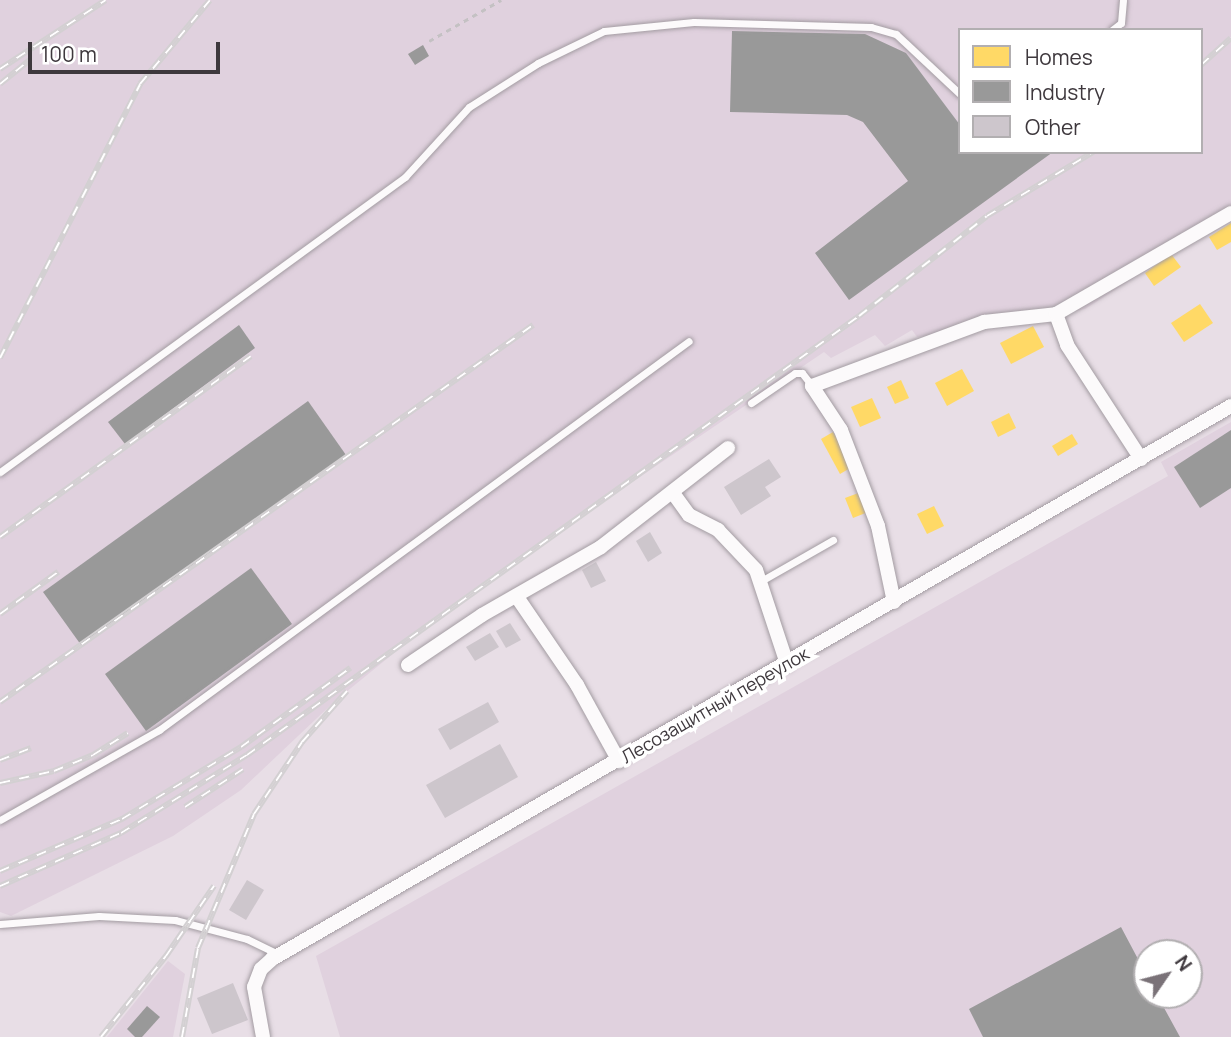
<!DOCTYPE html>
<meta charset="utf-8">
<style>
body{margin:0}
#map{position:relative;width:1231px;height:1037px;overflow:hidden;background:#e8dee6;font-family:Manrope,sans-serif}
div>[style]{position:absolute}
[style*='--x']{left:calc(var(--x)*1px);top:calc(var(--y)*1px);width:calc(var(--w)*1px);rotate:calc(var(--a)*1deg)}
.built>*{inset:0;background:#e0d1de}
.homes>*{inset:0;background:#ffd966}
.industry>*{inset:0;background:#999}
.building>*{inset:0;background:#cdc6cc}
.path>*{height:2.5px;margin-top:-1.25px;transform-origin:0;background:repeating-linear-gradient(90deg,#c4c1c3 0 5px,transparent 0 10px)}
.roads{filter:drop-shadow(0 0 2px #a39ca2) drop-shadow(0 0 2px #a39ca2)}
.service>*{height:7px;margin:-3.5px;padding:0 3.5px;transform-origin:3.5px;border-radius:3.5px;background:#fcfafb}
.minor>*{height:14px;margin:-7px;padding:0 7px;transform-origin:7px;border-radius:7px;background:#fcfafb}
.rail>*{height:6px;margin-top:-3px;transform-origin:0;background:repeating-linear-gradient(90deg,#fff 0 10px,#d3d0d2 0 20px);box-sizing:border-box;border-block:2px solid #d3d0d2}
span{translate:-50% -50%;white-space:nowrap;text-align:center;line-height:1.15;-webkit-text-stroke:7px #fff;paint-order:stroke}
.street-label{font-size:18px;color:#3e383d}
.legend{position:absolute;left:958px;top:28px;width:245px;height:126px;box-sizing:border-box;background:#fff;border:2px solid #b2afb1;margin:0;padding:9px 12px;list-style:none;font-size:21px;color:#3e383d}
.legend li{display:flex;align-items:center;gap:14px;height:35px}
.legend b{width:35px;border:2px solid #b2afb1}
.north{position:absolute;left:1133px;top:939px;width:70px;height:70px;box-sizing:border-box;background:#fff;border:2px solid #b2afb1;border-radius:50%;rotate:55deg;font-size:19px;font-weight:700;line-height:28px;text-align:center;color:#3e383d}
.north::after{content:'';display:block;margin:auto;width:24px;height:32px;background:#7a7278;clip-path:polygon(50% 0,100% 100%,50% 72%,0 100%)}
.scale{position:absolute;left:28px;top:42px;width:192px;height:32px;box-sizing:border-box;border:4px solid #3e383d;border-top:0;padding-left:9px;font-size:21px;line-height:24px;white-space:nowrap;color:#3e383d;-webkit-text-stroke:5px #fff;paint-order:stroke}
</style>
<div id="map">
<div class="built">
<i style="clip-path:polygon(evenodd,0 0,1231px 0,1231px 216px,1085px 309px,1014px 325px,917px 337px,912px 330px,885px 346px,875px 335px,831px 358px,824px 352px,463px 597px,335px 701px,241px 790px,173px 836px,11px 916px,0 912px,0 0,960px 30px,1201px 30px,1201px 152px,960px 152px,960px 30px)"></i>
<i style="clip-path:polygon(evenodd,1231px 422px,1231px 1037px,340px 1037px,316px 956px,1168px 476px,1161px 462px,1231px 422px,1147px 953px,1189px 953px,1189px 995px,1147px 995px,1147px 953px)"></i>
<i style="clip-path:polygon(168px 961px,185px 974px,173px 1037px,107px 1037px)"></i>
</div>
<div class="homes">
<i style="clip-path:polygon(1231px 223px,1231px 242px,1217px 250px,1209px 237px)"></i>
<i style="clip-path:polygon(1171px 254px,1181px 267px,1154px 286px,1145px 273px)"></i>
<i style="clip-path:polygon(1200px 304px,1213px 323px,1184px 342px,1171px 323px)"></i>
<i style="clip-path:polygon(1033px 326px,1044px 347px,1011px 364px,1000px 343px)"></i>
<i style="clip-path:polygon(962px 369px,974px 391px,947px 406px,935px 383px)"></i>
<i style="clip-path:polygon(901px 380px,909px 398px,895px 404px,887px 387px)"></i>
<i style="clip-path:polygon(872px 398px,881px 418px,860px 427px,851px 407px)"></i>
<i style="clip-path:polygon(1009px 413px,1016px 428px,998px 437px,991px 422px)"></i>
<i style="clip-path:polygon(833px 432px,852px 467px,840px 474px,821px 439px)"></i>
<i style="clip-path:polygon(1072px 434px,1078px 444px,1058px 456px,1052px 446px)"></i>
<i style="clip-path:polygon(861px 492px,868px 512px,853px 518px,845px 498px)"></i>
<i style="clip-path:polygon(934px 506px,944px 526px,927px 534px,917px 514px)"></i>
</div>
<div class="industry">
<i style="clip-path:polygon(732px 31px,865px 34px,906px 53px,960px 125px,960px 152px,1053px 152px,849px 300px,815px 253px,908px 181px,863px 122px,847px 115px,730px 112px)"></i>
<i style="clip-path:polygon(423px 45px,429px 56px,415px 65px,408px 54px)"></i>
<i style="clip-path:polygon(239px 325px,255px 348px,125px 444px,108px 422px)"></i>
<i style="clip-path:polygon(308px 401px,346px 455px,81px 645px,43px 592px)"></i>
<i style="clip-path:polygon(1231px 430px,1231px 488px,1200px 508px,1174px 467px)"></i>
<i style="clip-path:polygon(251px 568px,292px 624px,146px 731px,105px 674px)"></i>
<i style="clip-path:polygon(1121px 927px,1147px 976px,1147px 995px,1157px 995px,1180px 1037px,983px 1037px,969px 1009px)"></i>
<i style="clip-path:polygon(147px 1006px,160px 1017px,142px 1037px,135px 1037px,127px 1029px)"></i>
</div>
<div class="building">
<i style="clip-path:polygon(769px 459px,781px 477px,765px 487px,771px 496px,741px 515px,724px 487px)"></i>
<i style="clip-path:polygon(650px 532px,662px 553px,648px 562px,636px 541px)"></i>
<i style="clip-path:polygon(596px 562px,606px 581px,591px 588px,582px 570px)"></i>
<i style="clip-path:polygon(510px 623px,521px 640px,506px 648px,496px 631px)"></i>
<i style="clip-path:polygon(490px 633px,499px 647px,475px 661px,466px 647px)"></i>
<i style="clip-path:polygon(488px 702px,499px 722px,450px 750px,438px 729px)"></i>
<i style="clip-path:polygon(500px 744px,518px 777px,445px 818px,426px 785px)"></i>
<i style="clip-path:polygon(247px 880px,264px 890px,246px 920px,229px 910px)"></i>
<i style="clip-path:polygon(233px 983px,248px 1020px,212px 1034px,197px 998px)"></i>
</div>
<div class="path">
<i style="--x:429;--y:41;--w:83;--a:-29.7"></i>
</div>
<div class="roads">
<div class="service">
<i style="--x:1112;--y:30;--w:11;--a:-38"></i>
<i style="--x:1121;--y:23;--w:23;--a:-85"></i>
<i style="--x:751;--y:403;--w:53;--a:-34.3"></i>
<i style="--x:795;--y:373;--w:7;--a:0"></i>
<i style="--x:802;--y:373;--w:16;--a:52"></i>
<i style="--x:0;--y:472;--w:501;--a:-36.07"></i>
<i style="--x:405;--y:177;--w:95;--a:-47.6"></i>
<i style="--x:469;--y:107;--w:82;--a:-32.5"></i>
<i style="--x:538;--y:63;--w:73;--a:-25.9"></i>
<i style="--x:604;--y:31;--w:90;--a:-5.7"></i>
<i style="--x:694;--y:22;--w:177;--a:1.6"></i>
<i style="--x:871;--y:27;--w:26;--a:16"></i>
<i style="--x:896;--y:34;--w:88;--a:43.2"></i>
<i style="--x:761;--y:581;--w:83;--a:-29.7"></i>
<i style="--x:0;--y:820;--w:183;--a:-29.5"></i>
<i style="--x:159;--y:730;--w:657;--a:-36.28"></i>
<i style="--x:0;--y:924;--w:99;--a:-4.6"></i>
<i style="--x:99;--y:916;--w:76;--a:3"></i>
<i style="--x:175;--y:920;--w:74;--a:14.8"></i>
<i style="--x:247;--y:939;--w:37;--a:26"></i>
</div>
<div class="minor">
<i style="--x:1056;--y:314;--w:33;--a:70"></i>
<i style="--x:1067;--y:345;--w:136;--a:57"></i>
<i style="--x:673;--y:493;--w:27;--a:54"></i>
<i style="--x:689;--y:515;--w:33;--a:27"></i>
<i style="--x:718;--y:530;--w:55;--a:46.5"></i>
<i style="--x:756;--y:570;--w:99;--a:71.7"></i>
<i style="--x:517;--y:597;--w:107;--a:55.7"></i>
<i style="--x:577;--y:685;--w:87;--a:61.1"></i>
<i style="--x:894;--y:602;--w:78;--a:-101.9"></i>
<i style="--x:878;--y:526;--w:103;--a:-111.1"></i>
<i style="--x:841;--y:430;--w:53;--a:-123.4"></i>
<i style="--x:812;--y:386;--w:184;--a:-20.4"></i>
<i style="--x:984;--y:322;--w:72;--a:-6.3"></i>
<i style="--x:1056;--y:314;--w:202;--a:-30"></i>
<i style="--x:408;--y:665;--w:89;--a:-34"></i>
<i style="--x:482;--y:615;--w:137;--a:-29.7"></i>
<i style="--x:601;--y:547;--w:161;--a:-37.9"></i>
<i style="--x:263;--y:1037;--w:51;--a:-100.2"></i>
<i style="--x:254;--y:987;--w:19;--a:-69"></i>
<i style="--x:261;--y:969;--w:15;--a:-42"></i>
<i style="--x:272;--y:959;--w:1107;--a:-29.97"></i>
</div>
</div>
<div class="rail">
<i style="--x:1201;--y:65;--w:40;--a:-42"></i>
<i style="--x:0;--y:69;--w:126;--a:-33.1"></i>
<i style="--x:0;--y:84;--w:38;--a:-39"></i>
<i style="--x:0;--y:358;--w:308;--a:-62.9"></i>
<i style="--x:140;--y:84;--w:109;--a:-50.2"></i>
<i style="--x:0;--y:537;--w:309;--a:-35.8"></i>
<i style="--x:0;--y:614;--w:72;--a:-35.9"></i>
<i style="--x:0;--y:702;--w:653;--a:-35.27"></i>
<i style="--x:0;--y:760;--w:33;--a:-21"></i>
<i style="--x:0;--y:783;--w:55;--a:-12.5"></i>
<i style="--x:54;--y:771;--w:42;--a:-22.3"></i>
<i style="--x:93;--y:755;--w:41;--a:-32.2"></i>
<i style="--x:185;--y:807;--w:69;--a:-33.2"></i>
<i style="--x:0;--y:871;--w:133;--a:-23.1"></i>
<i style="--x:122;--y:819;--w:139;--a:-31.2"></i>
<i style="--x:241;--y:747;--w:135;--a:-35.9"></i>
<i style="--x:0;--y:886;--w:132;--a:-23.7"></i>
<i style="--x:121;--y:833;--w:148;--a:-31.8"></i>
<i style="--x:247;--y:755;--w:753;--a:-35.65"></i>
<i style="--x:859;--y:316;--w:162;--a:-38"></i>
<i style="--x:987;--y:216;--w:124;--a:-31.1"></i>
<i style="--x:101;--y:1037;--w:104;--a:-51.3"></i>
<i style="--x:166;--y:956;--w:85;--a:-55.6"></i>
<i style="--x:182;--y:1037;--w:90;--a:-79.8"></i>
<i style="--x:198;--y:948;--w:145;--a:-67.3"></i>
<i style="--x:254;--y:814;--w:87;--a:-56.3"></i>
<i style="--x:302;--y:742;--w:68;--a:-48.6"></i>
</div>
<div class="street-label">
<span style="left:715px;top:705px;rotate:-30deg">Лесозащитный переулок</span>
</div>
<ul class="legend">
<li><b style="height:19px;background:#ffd966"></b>Homes</li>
<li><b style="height:19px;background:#999"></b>Industry</li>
<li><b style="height:19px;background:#cdc6cc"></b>Other</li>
</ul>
<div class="north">N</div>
<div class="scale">100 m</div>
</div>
